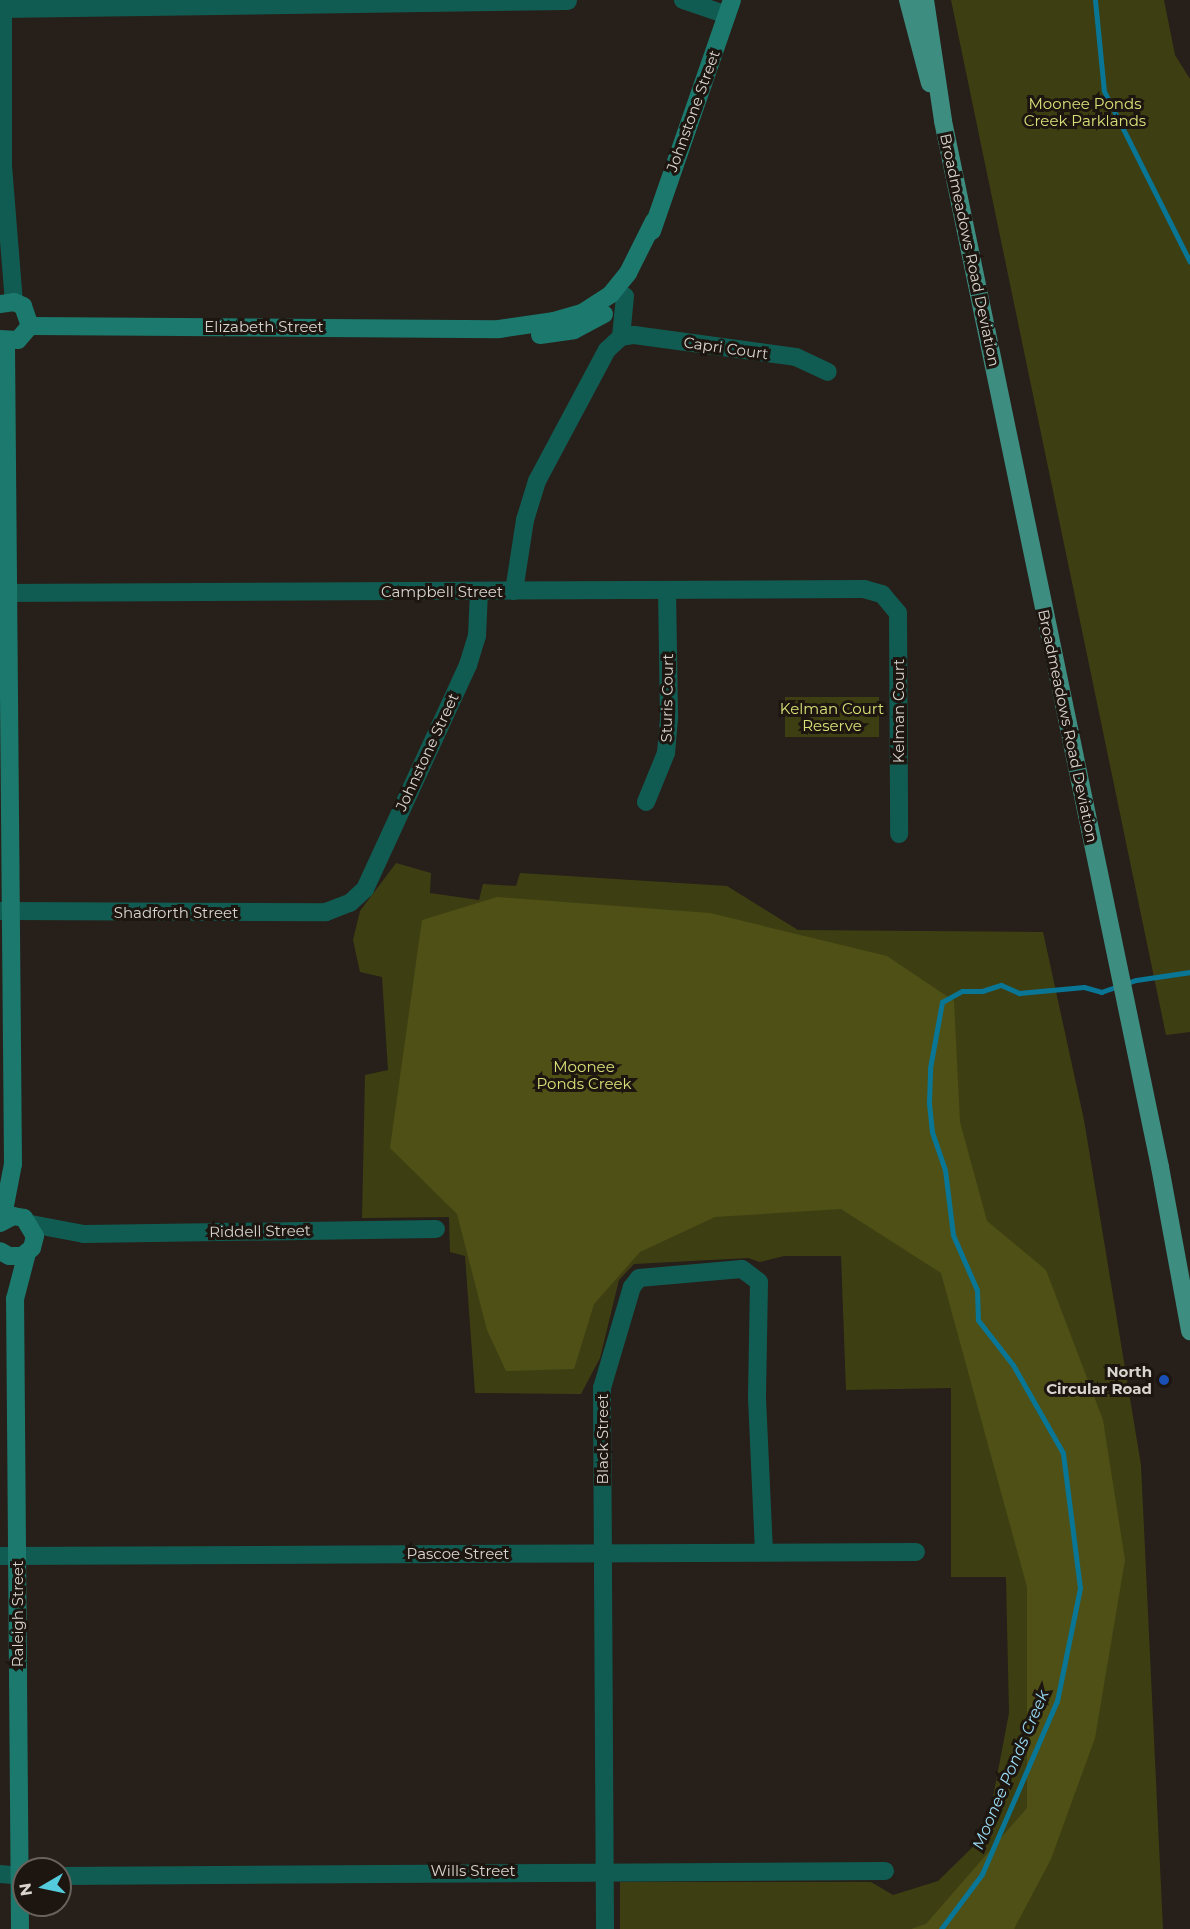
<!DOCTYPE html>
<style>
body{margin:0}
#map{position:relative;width:1190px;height:1929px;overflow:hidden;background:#271f19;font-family:Montserrat,sans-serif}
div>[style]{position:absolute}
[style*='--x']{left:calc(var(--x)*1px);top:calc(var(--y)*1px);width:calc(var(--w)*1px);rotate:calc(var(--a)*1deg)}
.green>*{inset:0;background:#3d3f12}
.forest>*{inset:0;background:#4e5016}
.stream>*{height:5px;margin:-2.5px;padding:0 2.5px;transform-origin:2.5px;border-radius:2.5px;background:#0a7696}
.street>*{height:18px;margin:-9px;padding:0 9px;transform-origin:9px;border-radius:9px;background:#115c52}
.secondary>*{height:18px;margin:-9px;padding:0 9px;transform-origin:9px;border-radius:9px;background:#1b796d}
.primary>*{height:18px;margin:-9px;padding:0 9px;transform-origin:9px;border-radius:9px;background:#3d8d81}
.dots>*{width:16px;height:16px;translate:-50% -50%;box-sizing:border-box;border:3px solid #1d1610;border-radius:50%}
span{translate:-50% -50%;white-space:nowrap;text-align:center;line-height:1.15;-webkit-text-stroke:6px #1d1610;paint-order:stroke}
.park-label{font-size:15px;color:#dae078}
.street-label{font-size:15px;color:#d9d4d0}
.poi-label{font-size:15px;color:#d9d4d0;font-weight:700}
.right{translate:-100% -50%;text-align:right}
.water-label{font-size:16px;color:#9addf8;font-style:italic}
.north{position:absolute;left:12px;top:1857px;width:60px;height:60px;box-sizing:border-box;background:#1d1610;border:2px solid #68625d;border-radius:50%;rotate:261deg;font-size:16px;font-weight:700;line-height:24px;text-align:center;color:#d9d4d0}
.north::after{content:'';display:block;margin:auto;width:21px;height:27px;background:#54cadd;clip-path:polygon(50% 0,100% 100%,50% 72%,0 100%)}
</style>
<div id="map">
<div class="green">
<i style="clip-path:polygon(951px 0,1164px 0,1175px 55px,1190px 79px,1190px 1032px,1166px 1035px)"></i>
<i style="clip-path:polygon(785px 697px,879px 697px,879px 737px,785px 737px)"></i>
<i style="clip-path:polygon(396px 863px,431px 873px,430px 893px,479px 900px,483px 884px,516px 886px,520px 873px,727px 886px,798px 930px,1043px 932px,1084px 1120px,1141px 1465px,1163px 1929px,620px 1929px,620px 1882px,871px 1882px,893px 1895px,938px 1881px,986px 1834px,1009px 1713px,1006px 1577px,951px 1577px,951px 1388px,846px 1390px,841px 1256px,784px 1256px,760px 1262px,748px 1258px,634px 1264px,619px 1280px,600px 1358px,581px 1394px,475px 1393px,465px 1256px,450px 1252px,449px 1217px,362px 1218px,365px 1075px,388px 1070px,382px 977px,360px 972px,353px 940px,360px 911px)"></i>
</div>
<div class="forest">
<i style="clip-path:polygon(497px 897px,710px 913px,887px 956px,954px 1001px,960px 1122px,987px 1221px,1046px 1270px,1103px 1420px,1125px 1560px,1095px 1738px,1051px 1859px,1014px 1929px,911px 1929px,926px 1924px,1027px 1808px,1027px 1587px,941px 1273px,841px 1209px,715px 1217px,640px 1252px,594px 1304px,574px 1369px,506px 1371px,487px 1330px,457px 1214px,390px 1148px,422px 920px)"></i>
</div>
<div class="stream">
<i style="--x:1095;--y:0;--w:91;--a:84.4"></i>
<i style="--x:1104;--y:91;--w:191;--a:63.3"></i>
<i style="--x:941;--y:1929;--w:69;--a:-53.3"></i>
<i style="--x:982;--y:1874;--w:189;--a:-66.6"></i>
<i style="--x:1057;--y:1701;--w:115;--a:-78.5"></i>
<i style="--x:1080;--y:1588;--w:136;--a:-97.2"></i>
<i style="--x:1063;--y:1453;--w:101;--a:-119.6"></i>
<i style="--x:1013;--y:1365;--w:57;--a:-127.9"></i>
<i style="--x:978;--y:1320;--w:30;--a:-92"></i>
<i style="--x:977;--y:1290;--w:60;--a:-113.6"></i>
<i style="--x:953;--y:1235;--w:65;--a:-97"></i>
<i style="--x:945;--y:1170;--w:40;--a:-108.9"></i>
<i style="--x:932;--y:1132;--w:30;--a:-96"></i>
<i style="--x:929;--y:1102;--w:34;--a:-88"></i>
<i style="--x:930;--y:1068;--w:67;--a:-79.7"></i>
<i style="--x:942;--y:1002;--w:23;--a:-29"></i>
<i style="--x:962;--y:991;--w:20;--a:0"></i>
<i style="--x:982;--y:991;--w:20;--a:-18"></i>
<i style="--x:1001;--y:985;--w:20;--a:24"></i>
<i style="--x:1019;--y:993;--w:65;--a:-5.3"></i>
<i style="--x:1084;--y:987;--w:18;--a:16"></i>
<i style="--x:1101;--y:992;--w:37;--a:-19"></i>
<i style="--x:1136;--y:980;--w:55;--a:-8.4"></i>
</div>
<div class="street">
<i style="--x:3;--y:0;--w:166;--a:90"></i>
<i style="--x:3;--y:166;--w:136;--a:85.4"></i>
<i style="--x:683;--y:0;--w:46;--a:18.8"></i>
<i style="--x:0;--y:9;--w:568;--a:-0.81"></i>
<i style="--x:621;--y:337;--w:13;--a:-9"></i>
<i style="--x:634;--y:335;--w:163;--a:7.7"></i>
<i style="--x:796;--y:357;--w:35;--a:25"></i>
<i style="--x:514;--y:591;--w:72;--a:-81.2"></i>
<i style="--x:525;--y:520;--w:41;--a:-72.9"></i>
<i style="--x:537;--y:481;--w:149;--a:-61.9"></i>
<i style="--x:607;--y:350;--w:19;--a:-43"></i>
<i style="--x:621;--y:337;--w:41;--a:-84.4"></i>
<i style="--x:0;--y:593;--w:864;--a:-0.27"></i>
<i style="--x:864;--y:589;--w:19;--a:16"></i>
<i style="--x:882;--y:594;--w:25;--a:50"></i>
<i style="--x:898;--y:613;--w:221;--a:89.7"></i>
<i style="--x:646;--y:802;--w:53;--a:-67.8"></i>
<i style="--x:666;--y:753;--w:37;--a:-85"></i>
<i style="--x:669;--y:716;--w:125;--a:-90.9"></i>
<i style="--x:0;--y:911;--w:326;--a:0.2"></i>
<i style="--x:326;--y:912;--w:26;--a:-21"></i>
<i style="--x:350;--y:903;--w:21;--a:-43"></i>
<i style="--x:365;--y:889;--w:247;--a:-65.3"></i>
<i style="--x:468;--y:665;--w:30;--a:-73"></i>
<i style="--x:477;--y:636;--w:44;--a:-87.4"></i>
<i style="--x:31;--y:1224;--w:54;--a:10.7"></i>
<i style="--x:84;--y:1234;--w:352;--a:-0.8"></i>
<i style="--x:0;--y:1556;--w:916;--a:-0.25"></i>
<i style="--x:0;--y:1874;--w:24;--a:5"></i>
<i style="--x:60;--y:1876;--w:825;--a:-0.35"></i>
<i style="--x:605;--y:1929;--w:541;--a:-90.32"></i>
<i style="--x:602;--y:1388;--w:105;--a:-73.5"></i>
<i style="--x:632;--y:1287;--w:11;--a:-52"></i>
<i style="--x:639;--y:1278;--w:103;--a:-5"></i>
<i style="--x:742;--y:1269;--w:21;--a:37"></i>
<i style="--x:759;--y:1282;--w:116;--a:91"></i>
<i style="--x:757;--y:1398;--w:152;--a:87.4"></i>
</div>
<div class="secondary">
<i style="--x:652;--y:231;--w:244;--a:-70.9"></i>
<i style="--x:0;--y:304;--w:14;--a:-8"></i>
<i style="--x:14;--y:302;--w:10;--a:24"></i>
<i style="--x:23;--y:306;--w:21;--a:71"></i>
<i style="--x:30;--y:326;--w:18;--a:131"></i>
<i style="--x:18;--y:340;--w:18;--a:-177"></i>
<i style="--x:30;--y:326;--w:469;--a:0.4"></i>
<i style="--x:499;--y:329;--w:56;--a:-8.3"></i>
<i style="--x:554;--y:321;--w:29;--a:-16"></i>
<i style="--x:582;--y:313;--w:35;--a:-33"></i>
<i style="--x:611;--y:294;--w:27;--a:-51"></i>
<i style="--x:628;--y:273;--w:58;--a:-63.4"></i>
<i style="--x:540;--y:335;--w:34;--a:-8"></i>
<i style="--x:574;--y:330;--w:34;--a:-28"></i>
<i style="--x:2;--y:1221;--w:58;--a:-79.1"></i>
<i style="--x:13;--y:1164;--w:823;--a:-90.49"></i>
<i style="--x:0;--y:1223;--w:15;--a:-28"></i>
<i style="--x:13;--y:1216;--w:11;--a:10"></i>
<i style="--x:24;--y:1218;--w:21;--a:59"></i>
<i style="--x:35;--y:1236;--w:12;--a:104"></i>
<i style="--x:32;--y:1248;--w:13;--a:141"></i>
<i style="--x:22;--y:1256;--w:13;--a:180"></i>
<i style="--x:9;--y:1256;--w:10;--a:-151"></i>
<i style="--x:20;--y:1929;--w:630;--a:-90.45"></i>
<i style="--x:15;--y:1299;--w:48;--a:-75.4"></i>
</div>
<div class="primary">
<i style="--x:908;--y:0;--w:86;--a:75.2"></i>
<i style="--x:925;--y:0;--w:122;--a:81.5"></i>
<i style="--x:943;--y:121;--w:1068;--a:78.28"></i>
<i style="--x:1160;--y:1167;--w:167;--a:79.6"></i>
</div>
<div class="dots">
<i style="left:1164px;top:1380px;background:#1a4fb4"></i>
</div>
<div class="park-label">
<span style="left:1085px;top:112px">Moonee Ponds<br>Creek Parklands</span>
<span style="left:832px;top:717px">Kelman Court<br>Reserve</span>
<span style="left:584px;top:1075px">Moonee<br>Ponds Creek</span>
</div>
<div class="street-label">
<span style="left:693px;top:111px;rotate:-70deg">Johnstone Street</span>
<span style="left:970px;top:250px;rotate:78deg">Broadmeadows Road Deviation</span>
<span style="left:264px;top:327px">Elizabeth Street</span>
<span style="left:726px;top:348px;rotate:8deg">Capri Court</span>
<span style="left:442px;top:592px">Campbell Street</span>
<span style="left:667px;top:698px;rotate:-89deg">Sturis Court</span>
<span style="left:899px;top:711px;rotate:-90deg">Kelman Court</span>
<span style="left:1068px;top:726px;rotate:78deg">Broadmeadows Road Deviation</span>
<span style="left:427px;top:752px;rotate:-65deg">Johnstone Street</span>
<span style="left:176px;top:913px">Shadforth Street</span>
<span style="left:260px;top:1231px;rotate:-1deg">Riddell Street</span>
<span style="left:603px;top:1439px;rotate:-90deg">Black Street</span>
<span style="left:458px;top:1554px">Pascoe Street</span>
<span style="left:18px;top:1614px;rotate:-90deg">Raleigh Street</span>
<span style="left:473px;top:1871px">Wills Street</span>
</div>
<div class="poi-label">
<span class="right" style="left:1152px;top:1380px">North<br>Circular Road</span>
</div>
<div class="water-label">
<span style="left:1011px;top:1770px;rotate:-67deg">Moonee Ponds Creek</span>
</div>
<div class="north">N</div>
</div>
